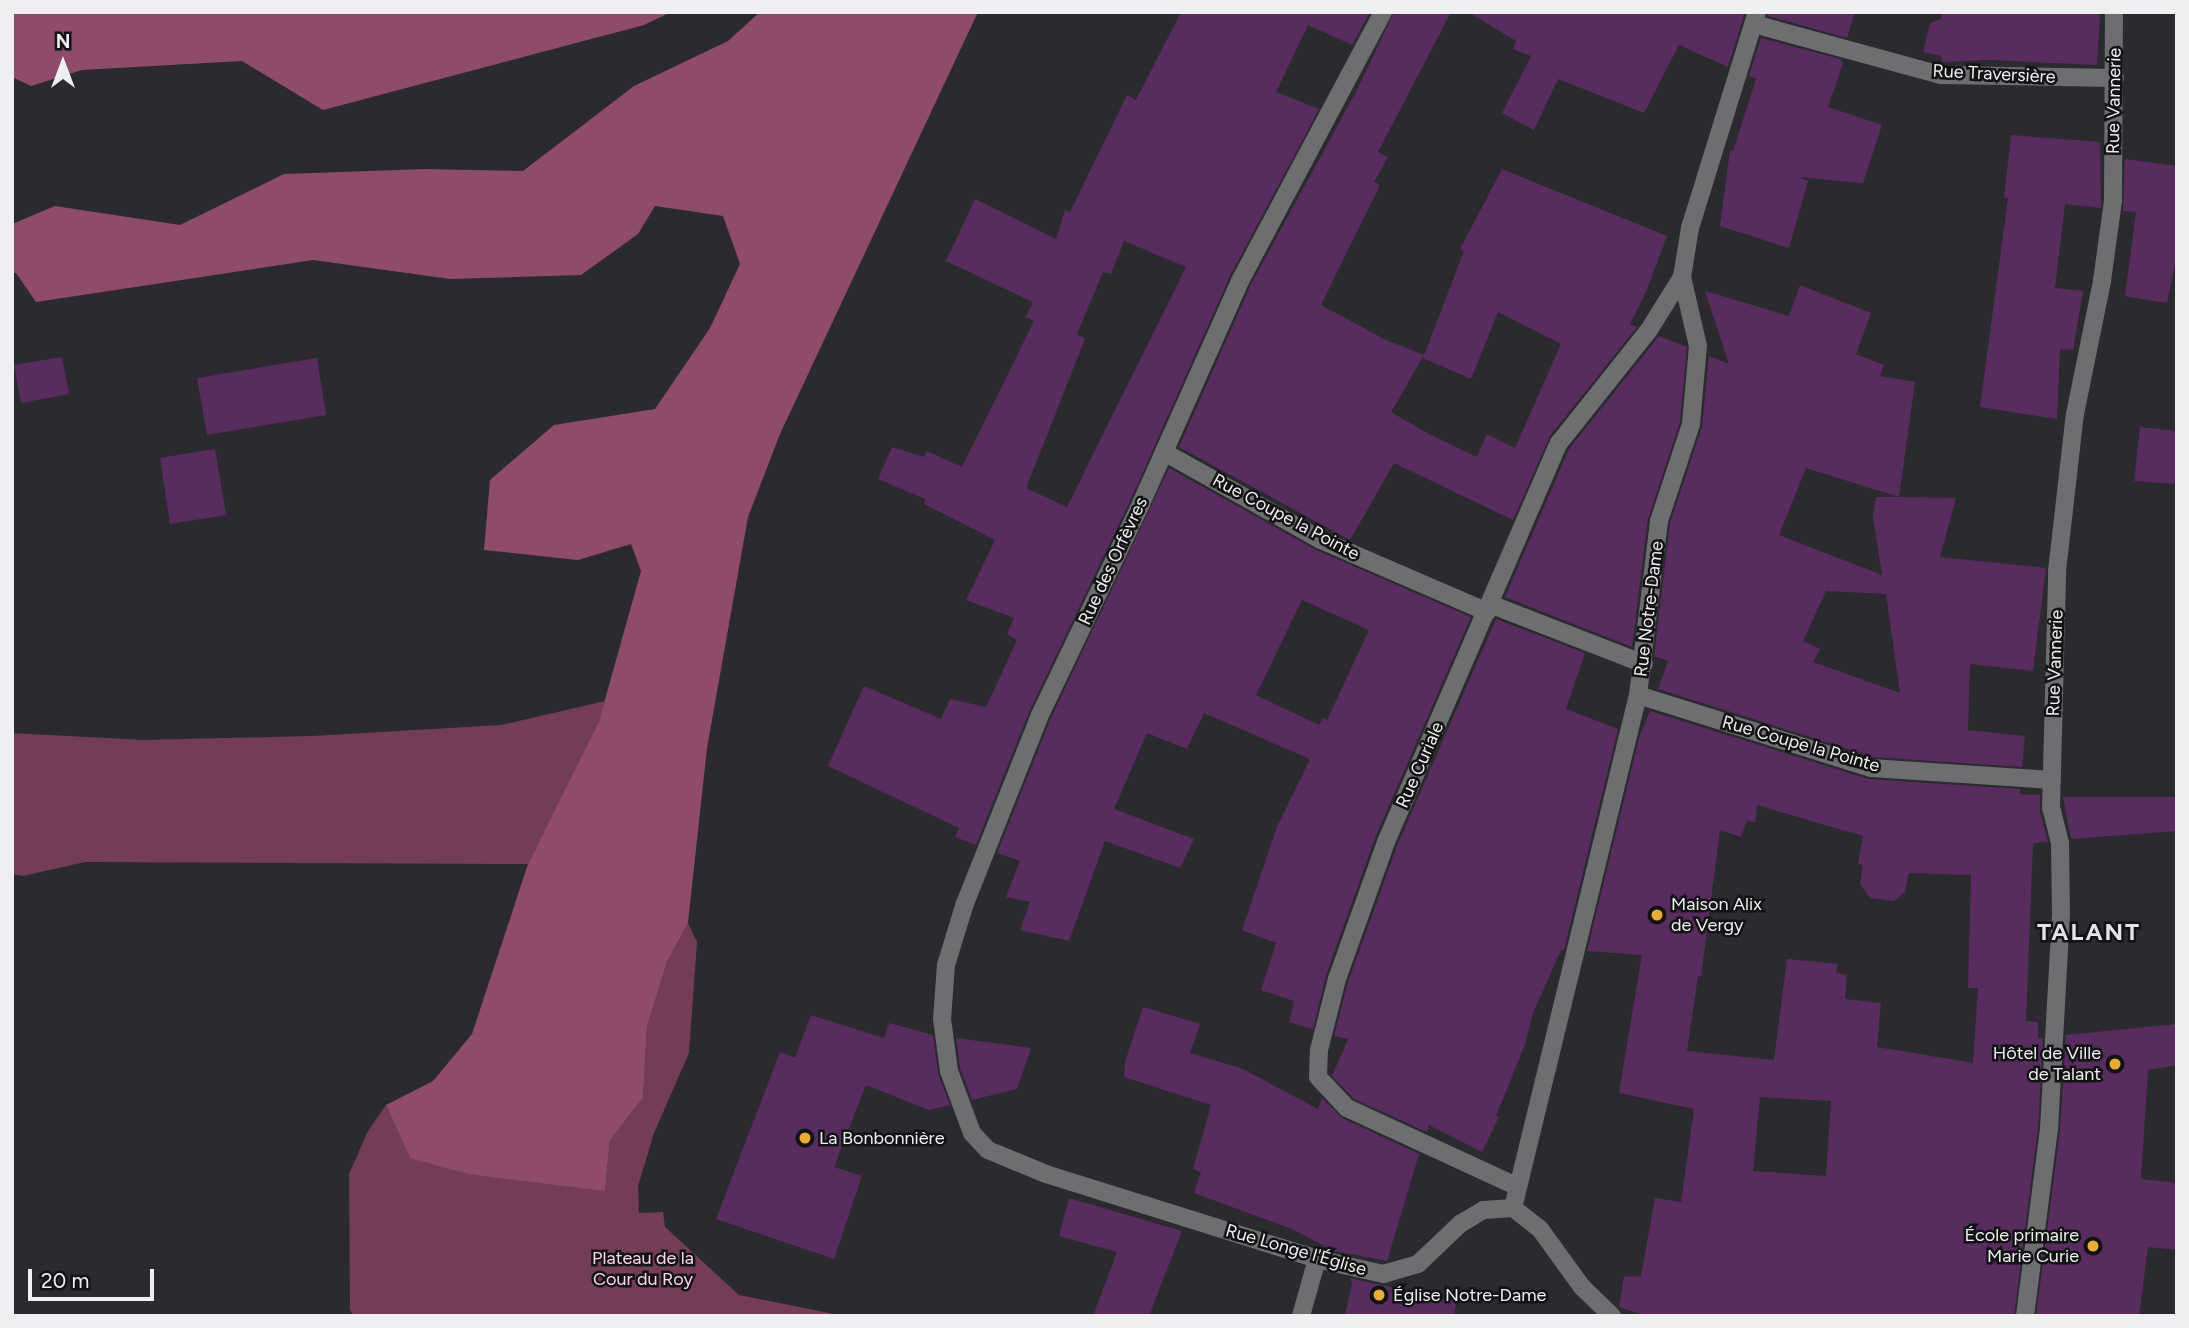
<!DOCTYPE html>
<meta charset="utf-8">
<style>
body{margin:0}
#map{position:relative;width:2189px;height:1328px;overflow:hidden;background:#2b2a2f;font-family:Figtree,sans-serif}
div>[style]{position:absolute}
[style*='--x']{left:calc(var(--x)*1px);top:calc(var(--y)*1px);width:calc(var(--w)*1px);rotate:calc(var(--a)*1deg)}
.green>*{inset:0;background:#743d57}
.forest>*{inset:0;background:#8e4b6a}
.building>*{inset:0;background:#592c5f}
.street>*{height:18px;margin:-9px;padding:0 9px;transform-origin:9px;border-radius:9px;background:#6c6e70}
.dots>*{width:19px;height:19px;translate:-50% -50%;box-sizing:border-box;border:4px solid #131315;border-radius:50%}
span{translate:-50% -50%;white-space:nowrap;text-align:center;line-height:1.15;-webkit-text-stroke:5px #131315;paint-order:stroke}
.street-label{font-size:18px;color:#efeef1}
.poi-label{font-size:18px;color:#efeef1}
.left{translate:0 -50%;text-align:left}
.right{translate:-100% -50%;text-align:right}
.park-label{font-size:18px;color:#ffd5e6}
.district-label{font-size:24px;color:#e4e3ea;font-weight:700;letter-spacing:2px}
.frame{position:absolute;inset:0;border:14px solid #efeef1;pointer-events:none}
.north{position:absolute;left:28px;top:28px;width:70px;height:70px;-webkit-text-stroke:5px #131315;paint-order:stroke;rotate:0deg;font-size:19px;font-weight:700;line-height:28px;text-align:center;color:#efeef1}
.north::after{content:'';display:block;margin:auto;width:24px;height:32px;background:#efeef1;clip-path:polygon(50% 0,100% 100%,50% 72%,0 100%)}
.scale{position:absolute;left:28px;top:1269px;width:126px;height:32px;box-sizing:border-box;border:4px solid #efeef1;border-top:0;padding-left:9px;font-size:21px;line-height:24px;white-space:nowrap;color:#efeef1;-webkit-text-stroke:5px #131315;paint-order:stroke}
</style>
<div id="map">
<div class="green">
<i style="clip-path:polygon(605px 701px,599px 721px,528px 864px,85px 862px,23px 876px,12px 874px,12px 733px,143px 740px,313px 736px,501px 725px)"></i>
<i style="clip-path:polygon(688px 923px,697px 942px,689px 1053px,654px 1133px,638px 1186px,639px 1213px,663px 1212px,665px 1227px,739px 1295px,844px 1316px,353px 1316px,350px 1309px,349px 1174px,368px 1131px,386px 1105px,410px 1158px,605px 1190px,610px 1140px,643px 1098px,647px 1027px,667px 962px)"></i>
</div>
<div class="forest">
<i style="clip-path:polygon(12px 12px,671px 12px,644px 25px,323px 110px,242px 61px,82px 70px,31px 86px,12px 77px)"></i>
<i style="clip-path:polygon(760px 12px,978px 12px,780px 434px,748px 517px,707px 748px,688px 923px,667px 962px,647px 1027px,643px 1098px,610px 1140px,605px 1191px,469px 1174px,410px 1158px,386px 1105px,433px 1081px,472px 1034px,528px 864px,599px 721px,641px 571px,631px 544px,578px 560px,484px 550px,490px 480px,554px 425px,655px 409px,710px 328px,740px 264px,723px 216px,655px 206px,638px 234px,581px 275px,450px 279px,313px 260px,36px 302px,16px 273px,12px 274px,12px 224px,55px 206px,180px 225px,284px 174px,424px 169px,523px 171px,634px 86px,728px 41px)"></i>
</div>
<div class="building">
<i style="clip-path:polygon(evenodd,1181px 12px,1370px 12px,1352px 45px,1308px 25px,1276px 92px,1319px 109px,1231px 274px,1131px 499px,1030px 710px,976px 845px,955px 837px,959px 828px,828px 766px,864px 686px,941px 719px,950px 699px,986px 707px,1017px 640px,1007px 634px,1014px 618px,966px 600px,995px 540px,924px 504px,925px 499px,878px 479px,892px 447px,924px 457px,927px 451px,962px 467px,1034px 321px,1026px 317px,1033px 302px,946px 261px,975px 199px,1056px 239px,1065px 210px,1070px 212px,1127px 95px,1136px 100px,1181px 12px,1124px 241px,1186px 267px,1067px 507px,1026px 488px,1085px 339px,1077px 334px,1103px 272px,1111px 274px,1124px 241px)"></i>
<i style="clip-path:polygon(1394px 12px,1451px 12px,1378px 152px,1388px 157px,1374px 182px,1380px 185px,1321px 305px,1386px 340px,1424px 355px,1391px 412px,1429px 434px,1477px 457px,1487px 434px,1515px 448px,1561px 344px,1498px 312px,1471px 379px,1423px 358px,1464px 251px,1460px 249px,1502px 169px,1667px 236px,1646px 292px,1630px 324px,1637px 327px,1550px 436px,1513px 520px,1394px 463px,1350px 540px,1179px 447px,1251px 284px,1357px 90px)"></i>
<i style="clip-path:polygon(1468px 12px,1745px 12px,1728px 67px,1679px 45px,1644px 113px,1558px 79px,1534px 130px,1502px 113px,1531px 56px,1513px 49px,1516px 41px)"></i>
<i style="clip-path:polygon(1768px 12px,1855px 12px,1847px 38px,1768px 16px)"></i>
<i style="clip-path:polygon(1942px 12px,2100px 12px,2097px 65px,1990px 60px,1942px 62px,1941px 56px,1923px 52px,1930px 23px,1941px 19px)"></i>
<i style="clip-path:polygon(1761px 38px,1840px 59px,1843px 63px,1828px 107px,1882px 125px,1863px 183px,1798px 177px,1808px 181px,1789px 248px,1720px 226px,1730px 150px,1733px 151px,1756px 79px,1749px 76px)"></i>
<i style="clip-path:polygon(2011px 135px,2100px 142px,2101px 208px,2065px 204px,2055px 288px,2083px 291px,2073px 350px,2060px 349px,2057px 419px,1980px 407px,2008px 198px,2004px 198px)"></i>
<i style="clip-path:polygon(2125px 159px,2177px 166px,2177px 254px,2167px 303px,2125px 296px,2136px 212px,2123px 211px)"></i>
<i style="clip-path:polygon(evenodd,1800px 285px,1871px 313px,1856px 354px,1884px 365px,1880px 376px,1915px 382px,1899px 497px,1956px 498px,1940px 557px,2046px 568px,2033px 671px,1970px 664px,1968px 730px,2025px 736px,2022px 767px,1873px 757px,1658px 689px,1668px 661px,1654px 656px,1670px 523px,1702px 427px,1709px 356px,1729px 364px,1705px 291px,1789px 316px,1800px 285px,1806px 468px,1899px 497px,1876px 497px,1873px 517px,1882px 575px,1779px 535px,1806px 468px,1800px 285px,1826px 591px,1886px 594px,1900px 693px,1813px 662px,1820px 649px,1803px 641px,1826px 591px)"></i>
<i style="clip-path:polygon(1659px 336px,1687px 347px,1680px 422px,1648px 519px,1632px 647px,1505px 597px,1569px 449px)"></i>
<i style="clip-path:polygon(62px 357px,69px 394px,21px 403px,14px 365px)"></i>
<i style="clip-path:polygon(317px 358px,326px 415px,207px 435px,197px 378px)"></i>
<i style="clip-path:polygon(2140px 427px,2177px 431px,2177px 484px,2134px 481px)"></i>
<i style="clip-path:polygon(215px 449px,226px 515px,170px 524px,160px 458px)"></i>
<i style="clip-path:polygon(evenodd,1169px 468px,1316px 550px,1471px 617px,1375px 838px,1326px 975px,1313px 1029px,1289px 1022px,1294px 1001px,1261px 990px,1276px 943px,1242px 930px,1277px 827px,1310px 759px,1204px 713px,1187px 749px,1147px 733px,1114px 809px,1194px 839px,1180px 868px,1105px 841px,1069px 941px,1020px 930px,1030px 902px,1006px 897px,1020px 861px,997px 853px,1050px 720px,1169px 468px,1302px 600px,1369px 630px,1327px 720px,1323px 718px,1319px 725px,1256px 695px,1302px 600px)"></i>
<i style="clip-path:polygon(1496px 619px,1585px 653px,1566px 709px,1618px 729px,1564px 950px,1561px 950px,1533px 1013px,1525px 1044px,1496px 1116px,1499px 1117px,1482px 1152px,1429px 1125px,1427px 1132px,1354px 1099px,1332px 1076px,1348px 1039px,1334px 1036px,1348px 982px,1397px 846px)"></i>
<i style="clip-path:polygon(evenodd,1650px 711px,1868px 779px,2020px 789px,2020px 794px,2040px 795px,2040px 811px,2048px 842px,2033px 843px,2026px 1021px,2038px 1022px,2038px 1038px,2043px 1038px,2038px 1128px,2014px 1316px,1646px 1316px,1619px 1307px,1624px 1277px,1641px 1276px,1655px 1198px,1681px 1202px,1694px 1109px,1619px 1093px,1642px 955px,1587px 951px,1639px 738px,1650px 711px,1757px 805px,1863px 836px,1858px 864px,1863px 865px,1860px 884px,1870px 898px,1894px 901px,1905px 892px,1909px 873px,1971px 875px,1968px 988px,1978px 988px,1973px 1063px,1877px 1047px,1881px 1003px,1845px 999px,1847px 975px,1836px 973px,1838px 964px,1787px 959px,1774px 1060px,1687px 1051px,1698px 976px,1701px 977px,1720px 830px,1741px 837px,1747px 820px,1755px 823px,1757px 805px,1650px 711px,1760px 1097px,1831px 1101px,1826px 1176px,1753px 1171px,1760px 1097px)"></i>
<i style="clip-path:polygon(2063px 797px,2177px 797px,2177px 831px,2071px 839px)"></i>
<i style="clip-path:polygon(1143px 1007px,1200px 1024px,1190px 1053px,1243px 1069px,1318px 1109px,1322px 1098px,1342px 1118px,1419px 1154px,1387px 1261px,1334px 1251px,1292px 1229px,1194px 1193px,1201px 1172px,1193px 1169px,1211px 1105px,1124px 1077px,1125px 1062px)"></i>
<i style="clip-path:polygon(811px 1015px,884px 1038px,889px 1023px,933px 1035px,938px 1073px,950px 1105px,929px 1110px,866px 1085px,834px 1167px,862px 1176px,834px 1259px,716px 1219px,780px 1052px,795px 1058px)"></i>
<i style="clip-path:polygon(2177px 1024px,2177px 1065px,2148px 1070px,2141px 1179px,2177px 1183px,2177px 1250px,2148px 1247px,2139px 1316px,2036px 1316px,2060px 1130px,2066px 1035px)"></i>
<i style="clip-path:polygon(956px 1038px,1031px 1048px,1017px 1089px,972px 1100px,960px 1068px)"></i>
<i style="clip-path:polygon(1069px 1198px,1182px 1231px,1149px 1316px,1093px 1316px,1117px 1252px,1059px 1236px)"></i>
<i style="clip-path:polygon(1350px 1278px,1456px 1302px,1454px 1316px,1345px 1316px,1352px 1283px)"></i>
</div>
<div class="street">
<i style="--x:1383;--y:12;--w:302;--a:118"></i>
<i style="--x:1241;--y:279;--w:246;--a:114"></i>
<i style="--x:1141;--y:504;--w:234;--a:115.6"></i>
<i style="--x:1040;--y:715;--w:202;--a:111.7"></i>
<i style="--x:965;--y:903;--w:65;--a:107"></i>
<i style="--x:946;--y:965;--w:54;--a:94.2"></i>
<i style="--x:942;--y:1019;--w:52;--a:82.3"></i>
<i style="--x:949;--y:1071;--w:66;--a:69.6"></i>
<i style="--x:972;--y:1133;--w:23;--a:47"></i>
<i style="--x:988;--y:1150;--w:63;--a:22.5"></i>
<i style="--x:1046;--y:1174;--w:284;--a:17.4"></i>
<i style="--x:1317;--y:1259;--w:68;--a:12.8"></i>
<i style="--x:1383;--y:1274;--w:36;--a:-16"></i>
<i style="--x:1418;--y:1264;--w:58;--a:-43.6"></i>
<i style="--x:1460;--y:1224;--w:27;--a:-31"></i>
<i style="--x:1483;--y:1210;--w:30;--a:-4"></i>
<i style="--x:1513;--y:1208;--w:34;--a:38"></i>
<i style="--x:1540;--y:1229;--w:72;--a:54.1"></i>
<i style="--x:1582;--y:1287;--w:42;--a:44"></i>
<i style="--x:1754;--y:24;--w:194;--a:15.3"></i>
<i style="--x:1941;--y:75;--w:174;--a:1"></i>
<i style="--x:1164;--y:452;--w:180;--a:29.3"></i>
<i style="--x:1321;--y:540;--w:181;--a:23.4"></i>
<i style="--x:1490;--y:604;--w:165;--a:21.3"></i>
<i style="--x:1638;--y:695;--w:244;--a:17.4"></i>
<i style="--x:1871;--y:768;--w:181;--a:3.8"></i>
<i style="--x:1516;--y:1186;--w:186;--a:-155.2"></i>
<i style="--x:1347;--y:1108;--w:42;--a:-133.1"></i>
<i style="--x:1318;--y:1077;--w:27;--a:-88"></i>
<i style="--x:1319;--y:1050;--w:73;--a:-75.8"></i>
<i style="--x:1337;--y:979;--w:145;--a:-70.3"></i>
<i style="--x:1386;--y:842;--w:435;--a:-66.6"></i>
<i style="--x:1559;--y:443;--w:144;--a:-51.5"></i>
<i style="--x:1649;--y:330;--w:62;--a:-58.1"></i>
<i style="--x:1513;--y:1208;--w:528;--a:-76.31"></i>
<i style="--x:1638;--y:695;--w:175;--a:-83.1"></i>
<i style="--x:1659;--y:521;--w:102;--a:-71.7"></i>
<i style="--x:1691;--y:424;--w:78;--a:-84.9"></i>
<i style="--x:1698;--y:346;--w:71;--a:-103.1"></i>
<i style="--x:1682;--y:277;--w:50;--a:-80.7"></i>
<i style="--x:1690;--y:228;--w:226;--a:-72.8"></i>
<i style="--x:1301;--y:1316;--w:59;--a:-74.3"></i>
<i style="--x:2025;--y:1316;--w:189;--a:-82.7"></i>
<i style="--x:2049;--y:1129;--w:215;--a:-86.8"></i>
<i style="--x:2061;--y:914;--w:71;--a:-90.8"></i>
<i style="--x:2060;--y:843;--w:36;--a:-104"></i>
<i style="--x:2051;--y:808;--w:237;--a:-88.5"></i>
<i style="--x:2057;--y:571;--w:158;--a:-83.5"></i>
<i style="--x:2075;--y:414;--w:136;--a:-78.5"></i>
<i style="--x:2102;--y:281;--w:81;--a:-82.2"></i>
<i style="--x:2113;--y:201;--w:189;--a:-89.7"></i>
</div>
<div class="dots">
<i style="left:1657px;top:915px;background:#ebaa39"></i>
<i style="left:2115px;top:1064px;background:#ebaa39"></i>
<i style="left:805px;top:1138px;background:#ebaa39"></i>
<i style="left:2093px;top:1246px;background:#ebaa39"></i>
<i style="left:1379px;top:1295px;background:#ebaa39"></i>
</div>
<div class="street-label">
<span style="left:1994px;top:74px;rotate:3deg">Rue Traversière</span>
<span style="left:2114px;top:101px;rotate:-89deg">Rue Vannerie</span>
<span style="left:1286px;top:517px;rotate:28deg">Rue Coupe la Pointe</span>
<span style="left:1113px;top:561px;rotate:-65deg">Rue des Orfèvres</span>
<span style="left:1649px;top:609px;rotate:-83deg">Rue Notre-Dame</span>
<span style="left:2055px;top:663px;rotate:-88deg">Rue Vannerie</span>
<span style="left:1801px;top:744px;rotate:16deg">Rue Coupe la Pointe</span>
<span style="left:1420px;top:765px;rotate:-66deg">Rue Curiale</span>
<span style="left:1296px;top:1250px;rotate:16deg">Rue Longe l'Église</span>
</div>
<div class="poi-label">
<span class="left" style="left:1671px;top:915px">Maison Alix<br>de Vergy</span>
<span class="right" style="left:2101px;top:1064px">Hôtel de Ville<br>de Talant</span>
<span class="left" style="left:819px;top:1138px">La Bonbonnière</span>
<span class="right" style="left:2079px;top:1246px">École primaire<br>Marie Curie</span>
<span class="left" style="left:1393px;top:1295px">Église Notre-Dame</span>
</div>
<div class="park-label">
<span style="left:643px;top:1269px">Plateau de la<br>Cour du Roy</span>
</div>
<div class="district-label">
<span style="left:2089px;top:932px">TALANT</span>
</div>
<div class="frame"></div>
<div class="north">N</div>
<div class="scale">20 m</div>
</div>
